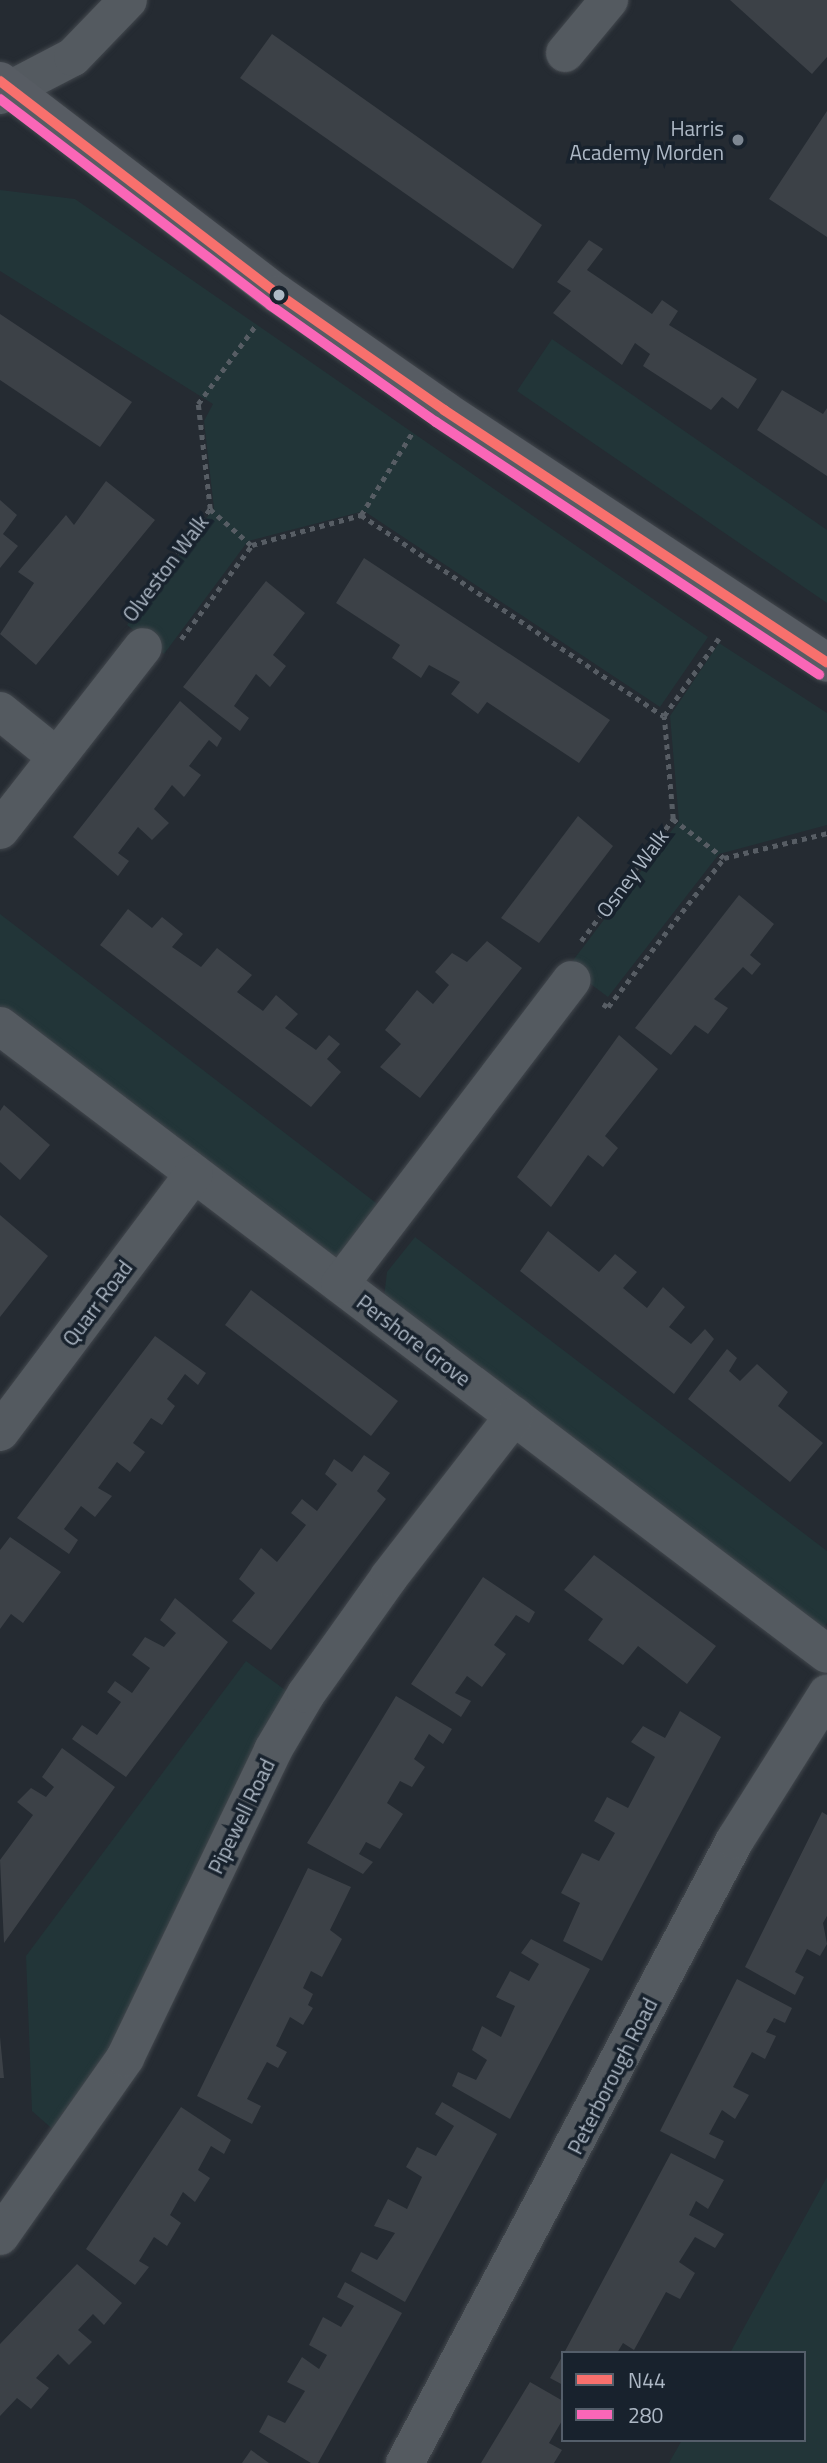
<!DOCTYPE html>
<style>
body{margin:0}
#map{position:relative;width:827px;height:2463px;overflow:hidden;background:#252b32;font-family:"Titillium Web",sans-serif}
div>[style]{position:absolute}
[style*='--x']{left:calc(var(--x)*1px);top:calc(var(--y)*1px);width:calc(var(--w)*1px);rotate:calc(var(--a)*1deg)}
.green>*{inset:0;background:#223538}
.building>*{inset:0;background:#3c4147}
.path>*{height:4.5px;margin-top:-2.25px;transform-origin:0;background:repeating-linear-gradient(90deg,#575d64 0 5px,transparent 0 10px)}
.roads{filter:drop-shadow(0 0 2px #42474d) drop-shadow(0 0 2px #42474d)}
.minor>*{height:38px;margin:-19px;padding:0 19px;transform-origin:19px;border-radius:19px;background:#545a60}
.major>*{height:38px;margin:-19px;padding:0 19px;transform-origin:19px;border-radius:19px;background:#575c63}
.bus-1>*{height:10px;margin:-5px;padding:0 5px;transform-origin:5px;border-radius:5px;background:#f8706d}
.bus-2>*{height:10px;margin:-5px;padding:0 5px;transform-origin:5px;border-radius:5px;background:#fa66b7}
.dots>*{width:19px;height:19px;translate:-50% -50%;box-sizing:border-box;border:4px solid #18222d;border-radius:50%}
span{translate:-50% -50%;white-space:nowrap;text-align:center;line-height:1.15;-webkit-text-stroke:7px #18222d;paint-order:stroke}
.poi-label{font-size:21px;color:#adb8c5}
.right{translate:-100% -50%;text-align:right}
.street-label{font-size:21px;color:#adb8c5}
.legend{position:absolute;left:561px;top:2351px;width:245px;height:91px;box-sizing:border-box;background:#18222d;border:2px solid #545e6a;margin:0;padding:9px 12px;list-style:none;font-size:21px;color:#adb8c5}
.legend li{display:flex;align-items:center;gap:14px;height:35px}
.legend b{width:35px;border:2px solid #545e6a}
</style>
<div id="map">
<div class="green">
<i style="clip-path:polygon(0 190px,75px 199px,708px 637px,660px 707px,364px 511px,248px 541px,164px 654px,127px 625px,214px 508px,204px 421px,213px 404px,0 271px)"></i>
<i style="clip-path:polygon(552px 339px,827px 530px,827px 603px,517px 391px)"></i>
<i style="clip-path:polygon(719px 643px,827px 713px,827px 825px,719px 854px,608px 997px,568px 967px,679px 821px,670px 716px)"></i>
<i style="clip-path:polygon(0 914px,384px 1209px,338px 1267px,0 1007px)"></i>
<i style="clip-path:polygon(415px 1237px,827px 1551px,827px 1623px,821px 1632px,384px 1297px,387px 1272px)"></i>
<i style="clip-path:polygon(246px 1661px,296px 1698px,116px 2048px,57px 2133px,32px 2111px,26px 1956px)"></i>
<i style="clip-path:polygon(827px 2177px,827px 2463px,669px 2463px,682px 2440px,804px 2440px,804px 2353px,730px 2353px)"></i>
</div>
<div class="building">
<i style="clip-path:polygon(730px 0,827px 0,827px 57px,812px 74px)"></i>
<i style="clip-path:polygon(272px 34px,542px 225px,513px 269px,240px 78px)"></i>
<i style="clip-path:polygon(827px 111px,827px 237px,769px 199px)"></i>
<i style="clip-path:polygon(589px 240px,603px 249px,587px 270px,652px 314px,662px 300px,678px 311px,669px 325px,757px 379px,738px 409px,722px 397px,711px 410px,643px 366px,650px 354px,635px 343px,622px 365px,553px 313px,571px 291px,557px 282px)"></i>
<i style="clip-path:polygon(0 314px,132px 402px,100px 447px,0 380px)"></i>
<i style="clip-path:polygon(782px 390px,823px 414px,827px 408px,827px 476px,757px 430px)"></i>
<i style="clip-path:polygon(106px 481px,155px 520px,36px 665px,0 634px,34px 583px,18px 572px,66px 515px,74px 525px)"></i>
<i style="clip-path:polygon(0 500px,17px 515px,3px 534px,18px 546px,0 568px)"></i>
<i style="clip-path:polygon(364px 558px,610px 720px,579px 763px,487px 702px,478px 714px,451px 694px,460px 682px,429px 665px,421px 678px,392px 658px,400px 645px,336px 603px)"></i>
<i style="clip-path:polygon(266px 581px,305px 613px,273px 655px,286px 666px,270px 687px,256px 674px,234px 706px,249px 718px,240px 731px,183px 687px)"></i>
<i style="clip-path:polygon(180px 701px,222px 738px,217px 747px,209px 740px,189px 766px,201px 775px,184px 797px,172px 785px,154px 809px,169px 823px,152px 840px,138px 827px,118px 853px,129px 861px,118px 876px,73px 837px)"></i>
<i style="clip-path:polygon(578px 816px,613px 846px,539px 943px,501px 918px)"></i>
<i style="clip-path:polygon(739px 895px,774px 924px,750px 955px,761px 964px,752px 975px,743px 967px,714px 999px,728px 1008px,708px 1034px,695px 1025px,671px 1055px,635px 1028px)"></i>
<i style="clip-path:polygon(128px 909px,152px 928px,162px 917px,183px 934px,172px 947px,201px 967px,217px 948px,252px 975px,237px 992px,263px 1011px,276px 995px,298px 1014px,285px 1028px,316px 1050px,329px 1035px,340px 1044px,327px 1059px,341px 1072px,311px 1107px,100px 945px)"></i>
<i style="clip-path:polygon(487px 941px,522px 968px,420px 1098px,380px 1067px,401px 1044px,385px 1030px,417px 990px,433px 1004px,449px 985px,435px 972px,452px 953px,467px 962px)"></i>
<i style="clip-path:polygon(619px 1035px,658px 1069px,605px 1136px,618px 1148px,603px 1167px,588px 1155px,551px 1207px,517px 1177px)"></i>
<i style="clip-path:polygon(4px 1105px,50px 1145px,20px 1180px,0 1162px,0 1111px)"></i>
<i style="clip-path:polygon(0 1215px,48px 1256px,0 1317px)"></i>
<i style="clip-path:polygon(548px 1231px,599px 1272px,615px 1254px,637px 1272px,623px 1288px,647px 1308px,663px 1287px,685px 1307px,669px 1327px,691px 1344px,705px 1329px,714px 1339px,674px 1394px,520px 1271px)"></i>
<i style="clip-path:polygon(251px 1290px,398px 1401px,371px 1436px,225px 1325px)"></i>
<i style="clip-path:polygon(155px 1336px,206px 1373px,198px 1385px,185px 1374px,167px 1399px,175px 1406px,162px 1425px,151px 1418px,133px 1443px,145px 1452px,130px 1472px,117px 1462px,98px 1488px,112px 1496px,95px 1517px,81px 1506px,64px 1529px,78px 1540px,69px 1554px,17px 1518px)"></i>
<i style="clip-path:polygon(727px 1349px,737px 1358px,729px 1371px,740px 1381px,757px 1364px,788px 1392px,778px 1406px,823px 1443px,790px 1482px,688px 1399px)"></i>
<i style="clip-path:polygon(364px 1455px,390px 1473px,377px 1491px,386px 1499px,271px 1650px,232px 1621px,255px 1593px,239px 1579px,261px 1548px,277px 1562px,306px 1525px,291px 1513px,302px 1499px,317px 1511px,337px 1484px,325px 1474px,334px 1459px,352px 1472px)"></i>
<i style="clip-path:polygon(10px 1537px,61px 1572px,23px 1623px,11px 1614px,0 1629px,0 1550px)"></i>
<i style="clip-path:polygon(594px 1555px,716px 1646px,687px 1684px,638px 1646px,623px 1665px,588px 1640px,603px 1619px,564px 1590px)"></i>
<i style="clip-path:polygon(483px 1577px,535px 1612px,529px 1623px,516px 1615px,494px 1645px,506px 1654px,482px 1687px,467px 1676px,455px 1693px,471px 1701px,461px 1717px,411px 1684px)"></i>
<i style="clip-path:polygon(175px 1598px,228px 1642px,126px 1777px,72px 1739px,82px 1725px,97px 1735px,121px 1702px,107px 1692px,115px 1681px,132px 1693px,150px 1668px,132px 1655px,145px 1637px,164px 1647px,176px 1633px,160px 1620px)"></i>
<i style="clip-path:polygon(396px 1696px,452px 1729px,443px 1744px,429px 1734px,414px 1759px,425px 1767px,412px 1787px,400px 1781px,387px 1803px,403px 1814px,380px 1849px,366px 1842px,359px 1854px,373px 1862px,363px 1874px,307px 1843px)"></i>
<i style="clip-path:polygon(680px 1711px,721px 1737px,602px 1961px,563px 1941px,580px 1903px,561px 1893px,582px 1853px,599px 1861px,615px 1833px,594px 1821px,607px 1797px,628px 1808px,655px 1757px,631px 1742px,643px 1726px,665px 1738px)"></i>
<i style="clip-path:polygon(62px 1748px,115px 1787px,4px 1943px,0 1860px,33px 1815px,17px 1802px,31px 1788px,46px 1797px,54px 1787px,42px 1777px)"></i>
<i style="clip-path:polygon(822px 1812px,827px 1815px,827px 1916px,823px 1923px,827px 1944px,820px 1956px,807px 1949px,795px 1972px,804px 1977px,795px 1995px,745px 1967px)"></i>
<i style="clip-path:polygon(308px 1868px,351px 1887px,330px 1930px,342px 1939px,322px 1977px,311px 1971px,303px 1988px,313px 1994px,308px 2005px,313px 2008px,303px 2025px,290px 2017px,276px 2046px,287px 2052px,278px 2068px,267px 2062px,247px 2099px,261px 2106px,252px 2124px,197px 2096px)"></i>
<i style="clip-path:polygon(531px 1939px,590px 1969px,510px 2119px,452px 2086px,458px 2072px,476px 2080px,487px 2060px,472px 2050px,482px 2026px,501px 2037px,515px 2006px,496px 1997px,510px 1971px,529px 1981px,539px 1964px,521px 1953px)"></i>
<i style="clip-path:polygon(737px 1979px,792px 2008px,785px 2023px,774px 2018px,766px 2032px,776px 2036px,765px 2059px,752px 2052px,733px 2087px,749px 2095px,735px 2119px,722px 2110px,709px 2134px,724px 2141px,715px 2159px,660px 2131px)"></i>
<i style="clip-path:polygon(0 2037px,4px 2078px,0 2078px)"></i>
<i style="clip-path:polygon(442px 2102px,497px 2134px,405px 2302px,351px 2271px,361px 2252px,377px 2260px,395px 2233px,374px 2226px,388px 2199px,407px 2209px,422px 2177px,406px 2167px,417px 2147px,436px 2156px,454px 2126px,435px 2114px)"></i>
<i style="clip-path:polygon(181px 2107px,231px 2140px,224px 2154px,211px 2146px,198px 2170px,210px 2178px,195px 2202px,183px 2192px,170px 2215px,181px 2223px,167px 2246px,154px 2237px,139px 2261px,149px 2267px,135px 2285px,86px 2249px)"></i>
<i style="clip-path:polygon(671px 2153px,724px 2180px,708px 2209px,696px 2201px,689px 2215px,724px 2234px,715px 2248px,695px 2237px,679px 2262px,695px 2273px,680px 2299px,666px 2292px,634px 2350px,623px 2343px,617px 2353px,564px 2353px)"></i>
<i style="clip-path:polygon(77px 2264px,122px 2303px,104px 2325px,93px 2314px,78px 2330px,92px 2342px,69px 2365px,58px 2354px,36px 2378px,49px 2388px,31px 2409px,17px 2398px,0 2416px,0 2344px)"></i>
<i style="clip-path:polygon(345px 2282px,402px 2313px,318px 2463px,311px 2463px,259px 2432px,268px 2415px,285px 2423px,305px 2391px,287px 2382px,302px 2357px,319px 2369px,327px 2355px,309px 2345px,323px 2317px,341px 2327px,354px 2306px,337px 2297px)"></i>
<i style="clip-path:polygon(563px 2355px,563px 2385px,550px 2378px)"></i>
<i style="clip-path:polygon(530px 2382px,563px 2401px,563px 2419px,549px 2443px,562px 2450px,554px 2463px,481px 2463px)"></i>
<i style="clip-path:polygon(251px 2450px,269px 2463px,242px 2463px)"></i>
</div>
<div class="path">
<i style="--x:210;--y:509;--w:55;--a:41.3"></i>
<i style="--x:361;--y:515;--w:363;--a:33.6"></i>
<i style="--x:134;--y:609;--w:126;--a:-52.8"></i>
<i style="--x:210;--y:509;--w:106;--a:-96.5"></i>
<i style="--x:198;--y:404;--w:97;--a:-53.8"></i>
<i style="--x:181;--y:639;--w:118;--a:-52.9"></i>
<i style="--x:252;--y:545;--w:113;--a:-15.4"></i>
<i style="--x:361;--y:515;--w:97;--a:-58.1"></i>
<i style="--x:673;--y:819;--w:64;--a:37.4"></i>
<i style="--x:581;--y:941;--w:153;--a:-53"></i>
<i style="--x:673;--y:819;--w:103;--a:-95"></i>
<i style="--x:664;--y:716;--w:95;--a:-54.8"></i>
<i style="--x:603;--y:1004;--w:6;--a:31"></i>
<i style="--x:608;--y:1007;--w:189;--a:-52.1"></i>
<i style="--x:724;--y:858;--w:106;--a:-13.6"></i>
</div>
<div class="roads">
<div class="minor">
<i style="--x:565;--y:53;--w:69;--a:-50.3"></i>
<i style="--x:0;--y:95;--w:82;--a:-27.5"></i>
<i style="--x:73;--y:57;--w:79;--a:-46"></i>
<i style="--x:0;--y:711;--w:73;--a:38.9"></i>
<i style="--x:0;--y:830;--w:232;--a:-52"></i>
<i style="--x:0;--y:1026;--w:1038;--a:37.21"></i>
<i style="--x:340;--y:1284;--w:382;--a:-52.7"></i>
<i style="--x:0;--y:1432;--w:323;--a:-53.1"></i>
<i style="--x:0;--y:2236;--w:218;--a:-54.9"></i>
<i style="--x:125;--y:2058;--w:342;--a:-64.3"></i>
<i style="--x:273;--y:1750;--w:65;--a:-59.5"></i>
<i style="--x:306;--y:1694;--w:143;--a:-54.6"></i>
<i style="--x:389;--y:1577;--w:204;--a:-52.2"></i>
<i style="--x:405;--y:2463;--w:705;--a:-62.09"></i>
<i style="--x:735;--y:1840;--w:173;--a:-57.8"></i>
</div>
<div class="major">
<i style="--x:0;--y:81;--w:350;--a:37.5"></i>
<i style="--x:278;--y:294;--w:203;--a:34.9"></i>
<i style="--x:444;--y:410;--w:459;--a:33.4"></i>
</div>
</div>
<div class="bus-1">
<i style="--x:0;--y:81;--w:350;--a:37.5"></i>
<i style="--x:278;--y:294;--w:203;--a:34.9"></i>
<i style="--x:444;--y:410;--w:459;--a:33.4"></i>
</div>
<div class="bus-2">
<i style="--x:0;--y:99;--w:340;--a:37.3"></i>
<i style="--x:270;--y:305;--w:203;--a:35.2"></i>
<i style="--x:436;--y:422;--w:459;--a:33.4"></i>
</div>
<div class="dots">
<i style="left:738px;top:140px;background:#7d8792"></i>
<i style="left:279px;top:295px;background:#adb8c5"></i>
</div>
<div class="poi-label">
<span class="right" style="left:724px;top:140px">Harris<br>Academy Morden</span>
</div>
<div class="street-label">
<span style="left:165px;top:568px;rotate:-53deg">Olveston Walk</span>
<span style="left:632px;top:873px;rotate:-53deg">Osney Walk</span>
<span style="left:97px;top:1303px;rotate:-53deg">Quarr Road</span>
<span style="left:414px;top:1340px;rotate:37deg">Pershore Grove</span>
<span style="left:241px;top:1816px;rotate:-64deg">Pipewell Road</span>
<span style="left:612px;top:2076px;rotate:-63deg">Peterborough Road</span>
</div>
<ul class="legend">
<li><b style="height:9px;background:#f8706d"></b>N44</li>
<li><b style="height:9px;background:#fa66b7"></b>280</li>
</ul>
</div>
